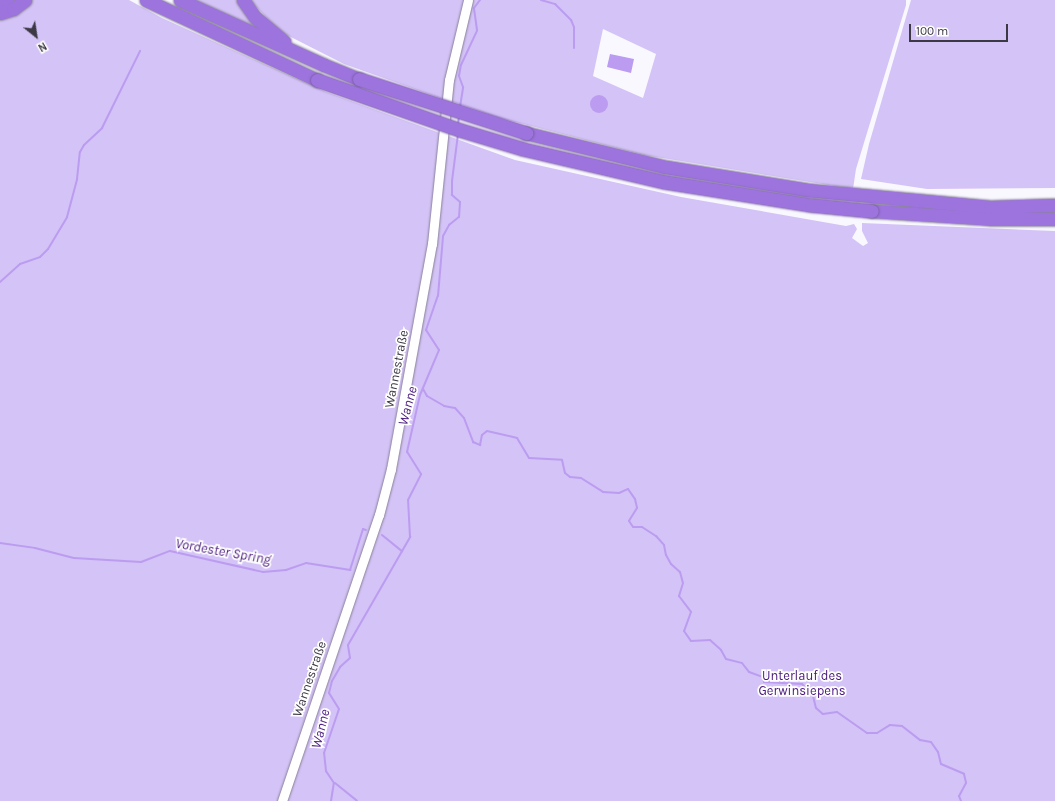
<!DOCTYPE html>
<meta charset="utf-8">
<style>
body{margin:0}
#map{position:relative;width:1055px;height:801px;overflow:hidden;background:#f9f8fe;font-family:Karla,sans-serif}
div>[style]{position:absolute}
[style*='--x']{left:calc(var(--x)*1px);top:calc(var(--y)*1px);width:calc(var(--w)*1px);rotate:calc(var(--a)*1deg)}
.green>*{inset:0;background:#d4c3f6}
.water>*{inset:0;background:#bb9cf1}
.round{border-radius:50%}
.stream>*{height:2px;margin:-1px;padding:0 1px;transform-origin:1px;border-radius:1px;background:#bb9cf1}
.roads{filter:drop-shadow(0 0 1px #89809c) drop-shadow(0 0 1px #89809c)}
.minor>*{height:9px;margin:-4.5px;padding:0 4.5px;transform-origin:4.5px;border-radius:4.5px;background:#fff}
.highway>*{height:13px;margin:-6.5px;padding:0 6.5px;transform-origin:6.5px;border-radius:6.5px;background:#9d73de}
.bridges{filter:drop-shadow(0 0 1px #7b5ea8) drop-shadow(0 0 1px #7b5ea8)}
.highway-bridge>*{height:13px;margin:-6.5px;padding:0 6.5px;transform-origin:6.5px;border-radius:6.5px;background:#9d73de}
span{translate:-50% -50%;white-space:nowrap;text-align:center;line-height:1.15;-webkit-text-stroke:3.5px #fff;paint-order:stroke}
.street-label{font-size:13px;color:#3c3844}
.park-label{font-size:13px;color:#48187b}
.water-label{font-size:14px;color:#4f2283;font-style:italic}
.north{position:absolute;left:16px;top:16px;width:40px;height:40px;-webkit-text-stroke:3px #fff;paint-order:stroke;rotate:150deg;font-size:11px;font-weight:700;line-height:16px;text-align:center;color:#3c3844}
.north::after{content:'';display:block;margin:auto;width:14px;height:18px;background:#3c3844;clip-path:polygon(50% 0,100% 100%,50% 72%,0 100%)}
.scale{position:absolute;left:909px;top:24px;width:99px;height:18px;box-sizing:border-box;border:2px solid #3c3844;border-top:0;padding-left:5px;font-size:12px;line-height:14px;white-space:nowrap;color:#3c3844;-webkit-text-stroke:3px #fff;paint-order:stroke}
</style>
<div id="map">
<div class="green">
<i style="clip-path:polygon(31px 0,129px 0,162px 18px,326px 92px,515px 160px,681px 197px,846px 226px,854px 224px,857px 229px,852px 238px,863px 246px,868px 243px,862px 231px,862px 223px,1055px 231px,1055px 801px,0 801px,0 17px)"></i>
<i style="clip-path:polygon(192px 0,240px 0,270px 34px)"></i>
<i style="clip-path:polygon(250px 0,464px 0,443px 99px,344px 64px,279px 31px)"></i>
<i style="clip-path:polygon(evenodd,472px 0,906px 0,906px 5px,856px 169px,853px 189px,644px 155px,500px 118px,448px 100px,472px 0,603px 29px,656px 54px,643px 98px,593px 76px,603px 29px)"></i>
<i style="clip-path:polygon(911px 0,1055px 0,1055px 188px,927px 189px,861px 179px,869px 144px)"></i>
</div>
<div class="water">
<i style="clip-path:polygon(610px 54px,634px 59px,631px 73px,607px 67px)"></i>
<i class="round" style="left:590px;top:95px;width:18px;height:18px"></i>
</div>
<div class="stream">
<i style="--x:541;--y:0;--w:15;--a:16"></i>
<i style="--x:555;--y:4;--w:23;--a:45"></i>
<i style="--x:571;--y:20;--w:8;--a:67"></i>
<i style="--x:574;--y:27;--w:21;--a:90"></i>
<i style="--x:460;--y:107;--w:20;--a:-81"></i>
<i style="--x:463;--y:87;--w:12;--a:-110"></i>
<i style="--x:459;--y:76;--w:11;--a:-80"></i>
<i style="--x:461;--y:65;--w:38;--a:-65"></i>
<i style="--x:477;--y:30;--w:22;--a:-98"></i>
<i style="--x:474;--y:8;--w:10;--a:-53"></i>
<i style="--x:458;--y:125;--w:9;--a:-84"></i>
<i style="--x:0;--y:282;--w:27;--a:-42"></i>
<i style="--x:20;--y:264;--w:21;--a:-19"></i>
<i style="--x:40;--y:257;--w:11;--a:-45"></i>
<i style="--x:48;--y:249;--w:37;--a:-59"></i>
<i style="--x:67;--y:217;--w:39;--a:-75"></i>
<i style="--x:77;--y:179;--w:27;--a:-84"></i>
<i style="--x:80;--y:152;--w:8;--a:-60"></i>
<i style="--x:84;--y:145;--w:25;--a:-43"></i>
<i style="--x:102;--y:128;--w:86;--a:-63.7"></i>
<i style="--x:423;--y:389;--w:8;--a:60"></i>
<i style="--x:427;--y:396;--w:20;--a:30"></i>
<i style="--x:444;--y:406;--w:11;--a:10"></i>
<i style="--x:455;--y:408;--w:13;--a:48"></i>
<i style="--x:464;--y:418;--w:26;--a:69"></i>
<i style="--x:473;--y:442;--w:8;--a:23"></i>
<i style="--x:480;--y:445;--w:10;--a:-79"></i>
<i style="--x:482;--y:435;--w:6;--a:-39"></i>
<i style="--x:487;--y:431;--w:31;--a:13"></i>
<i style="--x:517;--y:438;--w:23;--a:59"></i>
<i style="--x:529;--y:458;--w:33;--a:3"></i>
<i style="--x:562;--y:460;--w:13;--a:77"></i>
<i style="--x:565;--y:473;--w:6;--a:39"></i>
<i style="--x:570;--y:477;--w:11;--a:5"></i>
<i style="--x:581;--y:478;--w:26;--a:32"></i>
<i style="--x:603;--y:492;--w:16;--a:4"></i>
<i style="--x:619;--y:493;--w:10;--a:-24"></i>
<i style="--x:628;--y:489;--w:12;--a:55"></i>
<i style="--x:635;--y:499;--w:9;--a:77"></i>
<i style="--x:637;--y:508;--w:15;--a:122"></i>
<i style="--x:629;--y:521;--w:7;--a:56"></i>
<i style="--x:633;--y:527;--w:9;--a:0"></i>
<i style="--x:642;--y:527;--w:17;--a:33"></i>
<i style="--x:656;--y:536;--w:12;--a:48"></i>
<i style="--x:664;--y:545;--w:10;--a:79"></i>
<i style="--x:666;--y:555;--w:10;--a:61"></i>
<i style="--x:671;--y:564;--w:12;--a:42"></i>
<i style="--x:680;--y:572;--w:11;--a:75"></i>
<i style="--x:683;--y:583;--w:14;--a:107"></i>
<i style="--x:679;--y:596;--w:20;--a:53"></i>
<i style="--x:691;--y:612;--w:20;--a:110"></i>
<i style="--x:684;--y:631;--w:12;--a:55"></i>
<i style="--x:691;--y:641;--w:19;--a:-3"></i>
<i style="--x:710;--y:640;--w:15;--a:42"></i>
<i style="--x:721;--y:650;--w:10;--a:61"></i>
<i style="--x:726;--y:659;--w:16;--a:14"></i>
<i style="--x:742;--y:663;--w:11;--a:52"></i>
<i style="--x:749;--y:672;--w:15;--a:20"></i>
<i style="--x:763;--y:677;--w:5;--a:79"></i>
<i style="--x:764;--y:682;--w:38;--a:3"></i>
<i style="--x:802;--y:684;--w:16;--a:47"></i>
<i style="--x:813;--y:696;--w:12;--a:76"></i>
<i style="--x:816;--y:708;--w:9;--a:41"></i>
<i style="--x:823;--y:714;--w:14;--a:-8"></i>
<i style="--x:837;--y:712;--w:37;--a:35"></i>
<i style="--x:867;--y:733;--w:10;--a:0"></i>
<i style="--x:877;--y:733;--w:15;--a:-32"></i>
<i style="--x:890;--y:725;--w:12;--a:5"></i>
<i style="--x:902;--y:726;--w:23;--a:38"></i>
<i style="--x:920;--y:740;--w:11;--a:10"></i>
<i style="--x:931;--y:742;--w:12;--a:55"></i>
<i style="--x:938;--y:752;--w:12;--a:76"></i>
<i style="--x:941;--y:764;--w:25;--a:23"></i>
<i style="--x:964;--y:774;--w:9;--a:77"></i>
<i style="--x:966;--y:783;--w:15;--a:118"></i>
<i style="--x:959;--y:796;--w:5;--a:68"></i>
<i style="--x:382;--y:535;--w:26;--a:39"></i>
<i style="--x:0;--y:543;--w:35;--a:8"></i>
<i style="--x:35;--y:548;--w:40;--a:14.4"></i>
<i style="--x:74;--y:558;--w:67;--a:3.4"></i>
<i style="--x:141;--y:562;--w:31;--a:-21"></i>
<i style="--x:170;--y:551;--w:95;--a:12.7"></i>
<i style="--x:263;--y:572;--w:23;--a:-5"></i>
<i style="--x:286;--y:570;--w:21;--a:-19"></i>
<i style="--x:306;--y:563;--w:45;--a:9"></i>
<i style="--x:350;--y:570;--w:43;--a:-72.4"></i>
<i style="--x:363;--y:529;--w:3;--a:18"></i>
<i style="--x:335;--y:783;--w:28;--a:39"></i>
<i style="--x:331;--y:801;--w:18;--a:-81"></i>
<i style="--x:334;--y:783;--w:14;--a:-124"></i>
<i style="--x:326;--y:771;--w:18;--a:-96"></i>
<i style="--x:324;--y:753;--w:46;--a:-71.2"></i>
<i style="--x:339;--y:709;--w:19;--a:-122"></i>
<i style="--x:329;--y:693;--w:12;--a:-76"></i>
<i style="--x:332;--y:681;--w:16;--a:-60"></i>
<i style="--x:340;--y:667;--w:13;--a:-42"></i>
<i style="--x:350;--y:658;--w:13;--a:-99"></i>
<i style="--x:348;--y:645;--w:125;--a:-60.1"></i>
<i style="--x:410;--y:537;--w:37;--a:-93"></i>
<i style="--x:408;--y:500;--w:29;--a:-63"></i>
<i style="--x:421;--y:474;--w:26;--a:-122"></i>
<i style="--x:407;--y:452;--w:58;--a:-77.2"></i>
<i style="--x:420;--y:395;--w:49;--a:-67.1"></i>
<i style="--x:439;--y:350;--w:24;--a:-123"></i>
<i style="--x:426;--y:330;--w:36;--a:-71"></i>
<i style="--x:438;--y:296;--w:60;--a:-85.2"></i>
<i style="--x:443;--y:236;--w:13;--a:-61"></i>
<i style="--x:449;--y:225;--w:13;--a:-39"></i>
<i style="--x:459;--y:217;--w:15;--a:-86"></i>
<i style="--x:460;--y:202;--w:11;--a:-139"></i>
<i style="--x:452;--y:195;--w:14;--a:-90"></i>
<i style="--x:452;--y:181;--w:47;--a:-82.7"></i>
</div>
<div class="roads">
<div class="minor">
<i style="--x:282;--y:801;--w:302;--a:-71.3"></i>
<i style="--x:379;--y:515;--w:48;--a:-75.4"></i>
<i style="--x:391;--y:469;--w:229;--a:-79.7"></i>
<i style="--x:432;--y:244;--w:165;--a:-84.1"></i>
<i style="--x:449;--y:80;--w:82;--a:-76.6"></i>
</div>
<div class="highway">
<i style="--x:146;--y:0;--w:189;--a:25.1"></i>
<i style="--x:180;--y:0;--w:158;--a:24.3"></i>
<i style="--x:324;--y:65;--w:38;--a:22"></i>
<i style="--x:243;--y:0;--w:21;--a:55"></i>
<i style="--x:255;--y:17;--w:38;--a:40"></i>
<i style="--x:0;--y:4;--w:8;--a:-30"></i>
<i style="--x:0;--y:13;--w:14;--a:-17"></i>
<i style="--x:13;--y:9;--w:15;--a:-37"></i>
<i style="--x:526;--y:133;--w:144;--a:13.7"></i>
<i style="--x:666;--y:167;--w:144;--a:9.2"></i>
<i style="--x:808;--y:190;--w:183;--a:5.3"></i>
<i style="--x:990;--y:207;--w:65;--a:-1.8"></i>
<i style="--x:872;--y:211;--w:119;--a:3.8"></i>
<i style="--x:991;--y:219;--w:64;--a:0"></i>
</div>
</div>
<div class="bridges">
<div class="highway-bridge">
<i style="--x:359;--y:79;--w:176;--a:17.9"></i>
<i style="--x:317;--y:80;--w:151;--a:19.3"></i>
<i style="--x:460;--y:130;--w:66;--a:16.8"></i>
<i style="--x:523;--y:149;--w:146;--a:13.1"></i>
<i style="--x:665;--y:182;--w:148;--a:9"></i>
<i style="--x:811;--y:205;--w:61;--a:5.6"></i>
</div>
</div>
<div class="street-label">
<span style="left:397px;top:369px;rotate:-79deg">Wannestraße</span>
<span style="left:310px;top:679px;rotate:-71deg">Wannestraße</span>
</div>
<div class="park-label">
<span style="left:802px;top:684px">Unterlauf des<br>Gerwinsiepens</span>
</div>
<div class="water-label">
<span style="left:408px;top:406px;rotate:-75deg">Wanne</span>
<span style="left:223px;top:552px;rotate:10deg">Vordester Spring</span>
<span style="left:321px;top:729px;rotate:-76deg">Wanne</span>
</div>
<div class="north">N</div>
<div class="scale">100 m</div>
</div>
